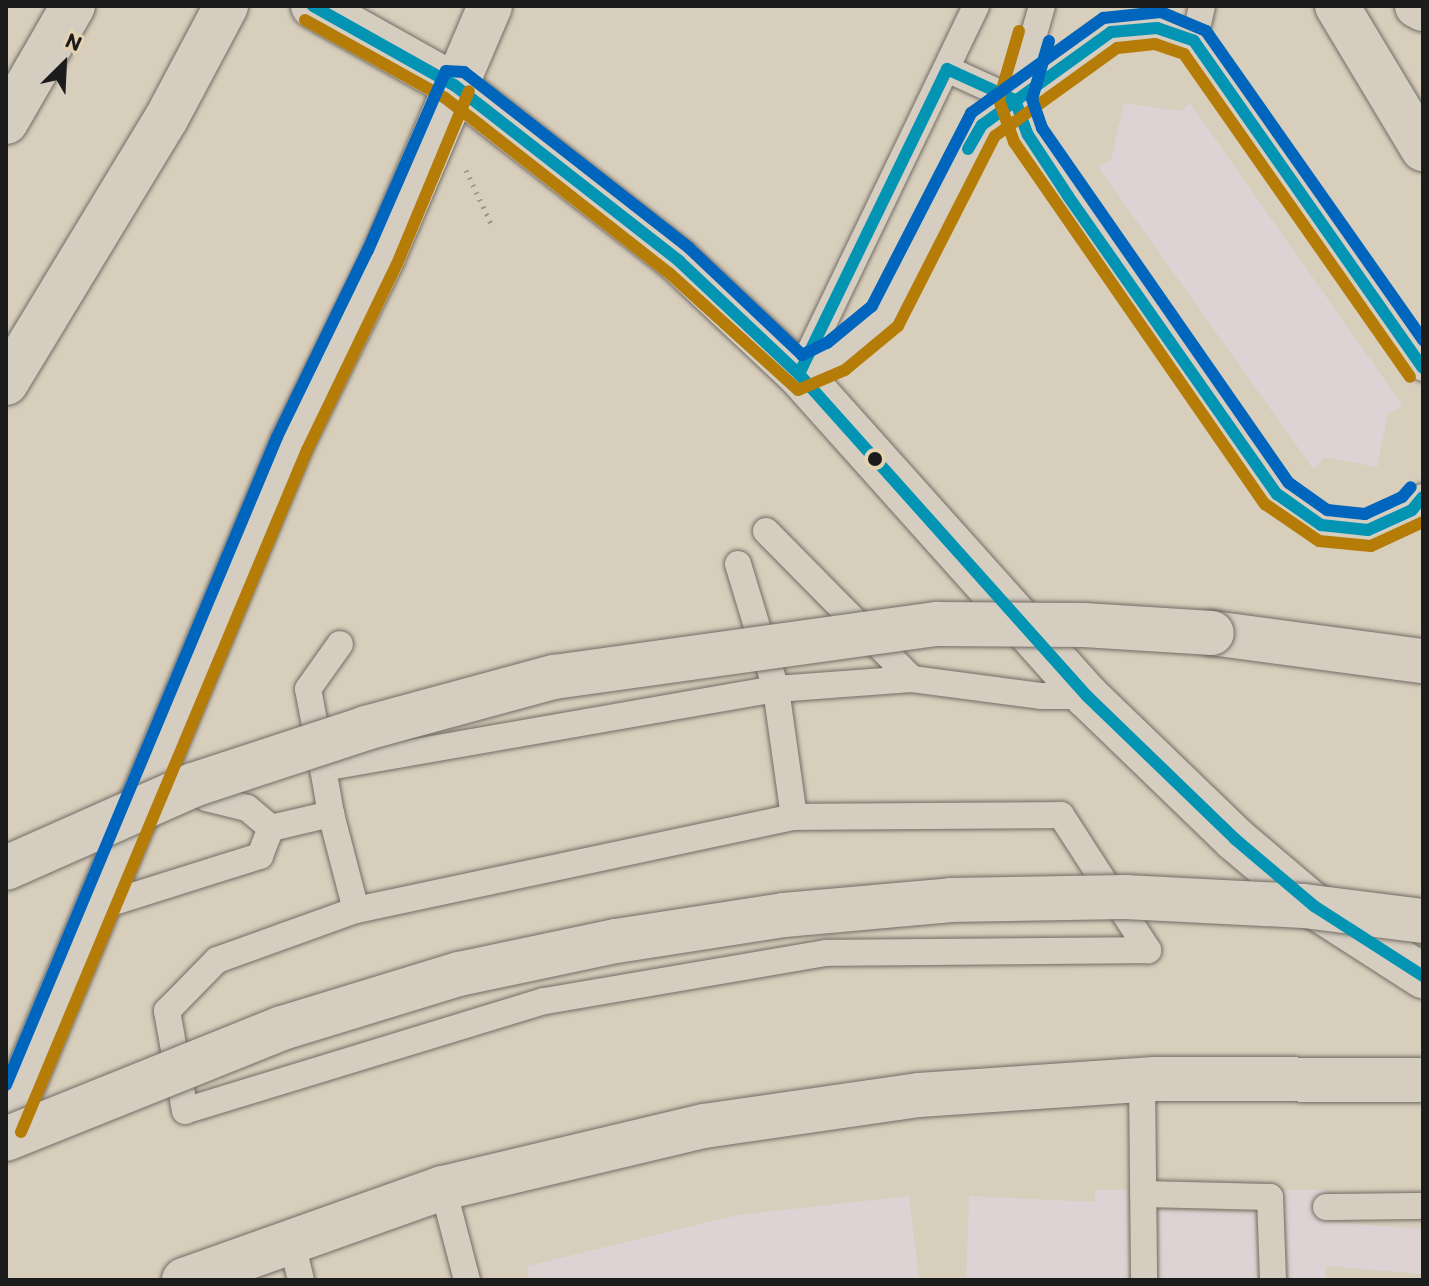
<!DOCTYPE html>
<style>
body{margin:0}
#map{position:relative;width:1429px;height:1286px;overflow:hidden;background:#d8cebc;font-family:Itim,sans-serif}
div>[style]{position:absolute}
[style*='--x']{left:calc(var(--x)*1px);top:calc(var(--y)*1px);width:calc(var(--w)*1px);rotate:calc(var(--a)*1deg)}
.building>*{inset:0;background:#ddd3d4}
.path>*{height:5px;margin-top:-2.5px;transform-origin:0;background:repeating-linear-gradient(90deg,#a09a90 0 2px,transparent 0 8px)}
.roads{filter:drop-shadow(0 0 2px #716c64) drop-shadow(0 0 2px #716c64)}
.lane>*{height:26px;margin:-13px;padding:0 13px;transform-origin:13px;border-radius:13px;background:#d4cdc0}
.secondary>*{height:44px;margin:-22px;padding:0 22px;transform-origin:22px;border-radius:22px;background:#d4cdc0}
.highway>*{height:44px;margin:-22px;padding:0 22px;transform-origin:22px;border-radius:22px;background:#d4cdc0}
.bridges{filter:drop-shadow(0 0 2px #716c64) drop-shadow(0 0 2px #716c64)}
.highway-bridge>*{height:44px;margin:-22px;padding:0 22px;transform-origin:22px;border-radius:22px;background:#d4cdc0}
.bus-1>*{height:12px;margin:-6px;padding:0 6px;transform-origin:6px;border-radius:6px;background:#0494b3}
.bus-2>*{height:12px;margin:-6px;padding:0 6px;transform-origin:6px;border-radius:6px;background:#b57d08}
.bus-3>*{height:12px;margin:-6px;padding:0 6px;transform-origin:6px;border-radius:6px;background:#0065bd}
.dots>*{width:22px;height:22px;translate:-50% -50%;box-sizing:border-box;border:4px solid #e4d2b0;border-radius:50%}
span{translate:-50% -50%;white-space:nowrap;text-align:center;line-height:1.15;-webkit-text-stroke:7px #e4d2b0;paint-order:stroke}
.frame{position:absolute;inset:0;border:8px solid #1c1c1c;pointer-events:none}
.north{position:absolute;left:24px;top:24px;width:80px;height:80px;-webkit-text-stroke:6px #e4d2b0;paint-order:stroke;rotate:24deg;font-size:22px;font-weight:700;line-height:32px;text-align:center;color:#1c1c1c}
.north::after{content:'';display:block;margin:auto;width:28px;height:36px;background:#1c1c1c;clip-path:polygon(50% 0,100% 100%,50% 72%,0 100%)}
</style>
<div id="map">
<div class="building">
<i style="clip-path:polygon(1124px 103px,1181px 111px,1190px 103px,1403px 406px,1388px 414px,1377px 467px,1324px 457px,1314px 470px,1098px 167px,1111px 159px)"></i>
<i style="clip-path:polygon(1095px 1190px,1127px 1190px,1128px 1280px,966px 1280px,969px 1196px,1095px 1202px)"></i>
<i style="clip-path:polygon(1284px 1190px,1326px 1190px,1310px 1206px,1319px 1221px,1423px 1229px,1423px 1274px,1326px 1266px,1326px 1280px,1289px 1280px)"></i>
<i style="clip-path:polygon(909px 1196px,919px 1280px,529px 1280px,527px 1266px,738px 1215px)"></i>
<i style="clip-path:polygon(1159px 1210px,1255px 1213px,1257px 1280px,1160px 1280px)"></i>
</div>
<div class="path">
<i style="--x:466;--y:170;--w:64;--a:65"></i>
</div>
<div class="roads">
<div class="lane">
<i style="--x:1042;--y:6;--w:98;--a:106"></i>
<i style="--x:1015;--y:100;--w:37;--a:70"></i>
<i style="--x:1028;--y:135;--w:437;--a:55.3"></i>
<i style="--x:1277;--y:494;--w:54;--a:35.2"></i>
<i style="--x:1321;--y:525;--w:47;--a:6.1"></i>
<i style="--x:1368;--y:530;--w:48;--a:-24.4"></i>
<i style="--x:1412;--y:510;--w:17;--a:-50"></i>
<i style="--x:1194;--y:41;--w:36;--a:-77"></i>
<i style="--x:947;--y:69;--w:75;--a:24.5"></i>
<i style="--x:799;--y:374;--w:41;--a:-24.7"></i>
<i style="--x:836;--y:357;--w:64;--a:-39.9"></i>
<i style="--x:885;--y:316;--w:214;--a:-63.1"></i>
<i style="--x:982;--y:125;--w:159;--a:-35.8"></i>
<i style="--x:1111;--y:32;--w:46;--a:-5"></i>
<i style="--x:1157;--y:28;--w:39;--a:19"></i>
<i style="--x:1194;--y:41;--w:399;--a:55"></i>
<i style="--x:799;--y:374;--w:408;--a:-64.3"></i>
<i style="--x:766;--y:531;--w:208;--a:45.4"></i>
<i style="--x:738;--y:564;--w:131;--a:73.1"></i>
<i style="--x:776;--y:689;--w:129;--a:82"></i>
<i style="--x:321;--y:757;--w:69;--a:-100.8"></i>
<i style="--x:308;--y:689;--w:55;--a:-54.6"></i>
<i style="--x:331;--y:814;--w:47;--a:-99.9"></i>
<i style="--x:323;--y:768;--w:460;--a:-9.9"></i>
<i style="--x:776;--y:689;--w:136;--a:-4.2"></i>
<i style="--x:912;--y:679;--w:131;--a:7.5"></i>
<i style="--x:1042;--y:696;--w:45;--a:0"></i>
<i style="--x:271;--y:828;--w:62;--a:-13.1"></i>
<i style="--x:331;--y:814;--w:99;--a:75.4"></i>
<i style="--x:356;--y:910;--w:448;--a:-12"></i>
<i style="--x:794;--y:817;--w:267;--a:-0.4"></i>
<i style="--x:1061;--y:815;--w:161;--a:57.2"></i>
<i style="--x:1148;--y:950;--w:322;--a:179.5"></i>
<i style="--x:826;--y:953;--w:286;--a:170.3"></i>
<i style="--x:544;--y:1001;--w:375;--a:163"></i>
<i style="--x:185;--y:1111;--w:102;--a:-100.2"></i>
<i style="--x:167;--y:1011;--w:71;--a:-45.6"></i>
<i style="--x:217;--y:960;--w:148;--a:-19.8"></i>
<i style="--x:101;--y:906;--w:167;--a:-17.5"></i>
<i style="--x:260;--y:856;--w:30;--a:-69"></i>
<i style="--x:271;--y:828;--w:31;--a:-140"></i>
<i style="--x:247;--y:808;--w:42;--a:-166.3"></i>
<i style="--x:206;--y:798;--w:23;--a:-139"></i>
<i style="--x:1142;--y:1080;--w:200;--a:89.4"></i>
<i style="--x:443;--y:1188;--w:95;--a:75.4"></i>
<i style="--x:1143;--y:1194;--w:127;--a:1.4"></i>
<i style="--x:1270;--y:1197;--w:83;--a:87.9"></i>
<i style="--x:1326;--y:1207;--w:97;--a:-0.6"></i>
<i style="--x:291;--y:1239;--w:42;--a:76.3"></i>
</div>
<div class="secondary">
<i style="--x:313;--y:6;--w:162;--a:29.3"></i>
<i style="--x:454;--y:85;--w:286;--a:38"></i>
<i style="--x:679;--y:261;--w:165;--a:43.3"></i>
<i style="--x:799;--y:374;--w:432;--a:48.2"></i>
<i style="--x:1087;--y:696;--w:206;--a:44"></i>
<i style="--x:1235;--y:839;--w:104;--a:40.3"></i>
<i style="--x:1314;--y:906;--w:130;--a:32.7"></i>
<i style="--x:1417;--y:6;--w:7;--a:27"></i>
<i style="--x:6;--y:1126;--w:740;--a:-67.28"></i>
<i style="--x:292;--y:443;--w:207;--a:-63.9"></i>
<i style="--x:383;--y:257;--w:273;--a:-66.9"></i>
<i style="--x:184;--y:1280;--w:275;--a:-19.6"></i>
<i style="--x:443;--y:1188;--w:268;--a:-13.4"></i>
<i style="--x:704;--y:1126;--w:217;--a:-8.2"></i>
<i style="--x:919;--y:1095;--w:236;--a:-3.9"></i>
<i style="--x:1154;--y:1079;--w:269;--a:0.2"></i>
</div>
<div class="highway">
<i style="--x:1337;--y:6;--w:167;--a:59"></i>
<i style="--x:6;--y:122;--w:134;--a:-60"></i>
<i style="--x:6;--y:383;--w:309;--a:-58.8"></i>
<i style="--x:166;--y:119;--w:128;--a:-62"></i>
<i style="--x:1212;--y:633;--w:213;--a:7.6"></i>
</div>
</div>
<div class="bridges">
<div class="highway-bridge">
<i style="--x:6;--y:868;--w:205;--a:-23.9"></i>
<i style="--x:193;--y:785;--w:182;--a:-18.2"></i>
<i style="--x:366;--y:728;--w:195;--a:-15.2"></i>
<i style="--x:554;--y:677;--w:387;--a:-7.9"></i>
<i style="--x:937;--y:624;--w:147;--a:0.4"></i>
<i style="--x:1084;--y:625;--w:128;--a:3.6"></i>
<i style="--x:6;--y:1139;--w:297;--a:-21.9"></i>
<i style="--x:282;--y:1028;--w:185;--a:-17"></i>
<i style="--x:459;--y:974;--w:160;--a:-11.9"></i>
<i style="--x:616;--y:941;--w:170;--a:-8.8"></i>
<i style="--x:784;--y:915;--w:168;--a:-5.1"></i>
<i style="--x:951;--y:900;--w:174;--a:-1"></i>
<i style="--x:1125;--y:897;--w:179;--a:2.9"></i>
<i style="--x:1304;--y:906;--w:120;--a:7.2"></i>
</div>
</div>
<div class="bus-1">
<i style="--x:313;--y:6;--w:162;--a:29.3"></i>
<i style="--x:454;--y:85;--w:286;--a:38"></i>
<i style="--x:679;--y:261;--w:165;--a:43.3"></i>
<i style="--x:799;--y:374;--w:432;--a:48.2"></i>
<i style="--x:1087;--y:696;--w:206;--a:44"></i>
<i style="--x:1235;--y:839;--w:104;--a:40.3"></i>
<i style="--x:1314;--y:906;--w:130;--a:32.7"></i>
<i style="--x:968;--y:149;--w:28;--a:-60"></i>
<i style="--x:982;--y:125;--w:159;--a:-35.8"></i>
<i style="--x:1111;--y:32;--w:46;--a:-5"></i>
<i style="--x:1157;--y:28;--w:39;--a:19"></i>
<i style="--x:1194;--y:41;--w:399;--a:55"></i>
<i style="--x:799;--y:374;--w:339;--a:-64.1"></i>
<i style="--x:947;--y:69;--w:75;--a:24.5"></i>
<i style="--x:1015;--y:100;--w:37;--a:70"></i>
<i style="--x:1028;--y:135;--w:73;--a:56.7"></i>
<i style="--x:1068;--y:196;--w:364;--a:55"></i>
<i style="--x:1277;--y:494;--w:54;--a:35.2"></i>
<i style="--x:1321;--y:525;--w:47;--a:6.1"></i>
<i style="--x:1368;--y:530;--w:48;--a:-24.4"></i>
<i style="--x:1412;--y:510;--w:17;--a:-50"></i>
</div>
<div class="bus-2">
<i style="--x:305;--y:20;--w:160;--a:29.1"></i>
<i style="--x:445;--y:98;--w:44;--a:37.6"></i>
<i style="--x:480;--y:125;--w:240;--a:38.1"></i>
<i style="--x:669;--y:273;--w:174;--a:42.2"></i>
<i style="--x:798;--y:390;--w:51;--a:-23.1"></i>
<i style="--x:845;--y:370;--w:69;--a:-39.7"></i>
<i style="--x:898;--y:326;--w:213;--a:-63"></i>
<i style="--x:995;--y:136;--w:150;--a:-35.8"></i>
<i style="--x:1117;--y:48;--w:38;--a:-6"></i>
<i style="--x:1155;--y:44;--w:31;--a:19"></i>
<i style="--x:1184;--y:54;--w:394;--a:55"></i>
<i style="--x:1019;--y:31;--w:72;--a:106.2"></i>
<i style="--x:999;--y:100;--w:45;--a:70.3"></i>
<i style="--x:1014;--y:142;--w:441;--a:55.3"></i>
<i style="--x:1265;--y:504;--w:65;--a:34.4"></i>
<i style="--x:1319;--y:541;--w:52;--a:5.5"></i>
<i style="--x:1371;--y:546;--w:57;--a:-24.8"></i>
<i style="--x:21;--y:1132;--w:740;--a:-67.25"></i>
<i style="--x:307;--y:450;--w:207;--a:-64.2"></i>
<i style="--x:397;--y:264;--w:187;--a:-67.4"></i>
</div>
<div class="bus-3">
<i style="--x:1049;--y:41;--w:60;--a:106.3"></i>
<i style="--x:1032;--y:99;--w:31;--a:71"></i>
<i style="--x:1042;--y:128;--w:432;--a:55.2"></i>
<i style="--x:1289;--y:483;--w:47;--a:35.4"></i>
<i style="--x:1327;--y:510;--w:38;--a:6"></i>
<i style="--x:1365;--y:514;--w:41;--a:-24.7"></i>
<i style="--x:1402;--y:497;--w:13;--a:-48"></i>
<i style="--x:6;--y:1085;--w:702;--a:-67.3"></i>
<i style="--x:277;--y:437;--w:208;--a:-64.1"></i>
<i style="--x:368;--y:250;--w:195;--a:-66.5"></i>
<i style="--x:446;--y:71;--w:18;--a:3"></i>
<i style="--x:464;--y:72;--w:286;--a:38"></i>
<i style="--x:689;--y:248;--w:156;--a:43.4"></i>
<i style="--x:802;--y:355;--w:28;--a:-26"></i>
<i style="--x:827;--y:343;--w:58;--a:-39.4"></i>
<i style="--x:872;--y:306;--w:217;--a:-62.8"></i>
<i style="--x:971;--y:113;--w:163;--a:-35.7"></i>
<i style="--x:1103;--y:18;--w:58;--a:-5.9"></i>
<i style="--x:1161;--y:12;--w:49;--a:22.9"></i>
<i style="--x:1206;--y:31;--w:378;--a:54.9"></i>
</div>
<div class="dots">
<i style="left:875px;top:459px;background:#1c1c1c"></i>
</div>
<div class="frame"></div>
<div class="north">N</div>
</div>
